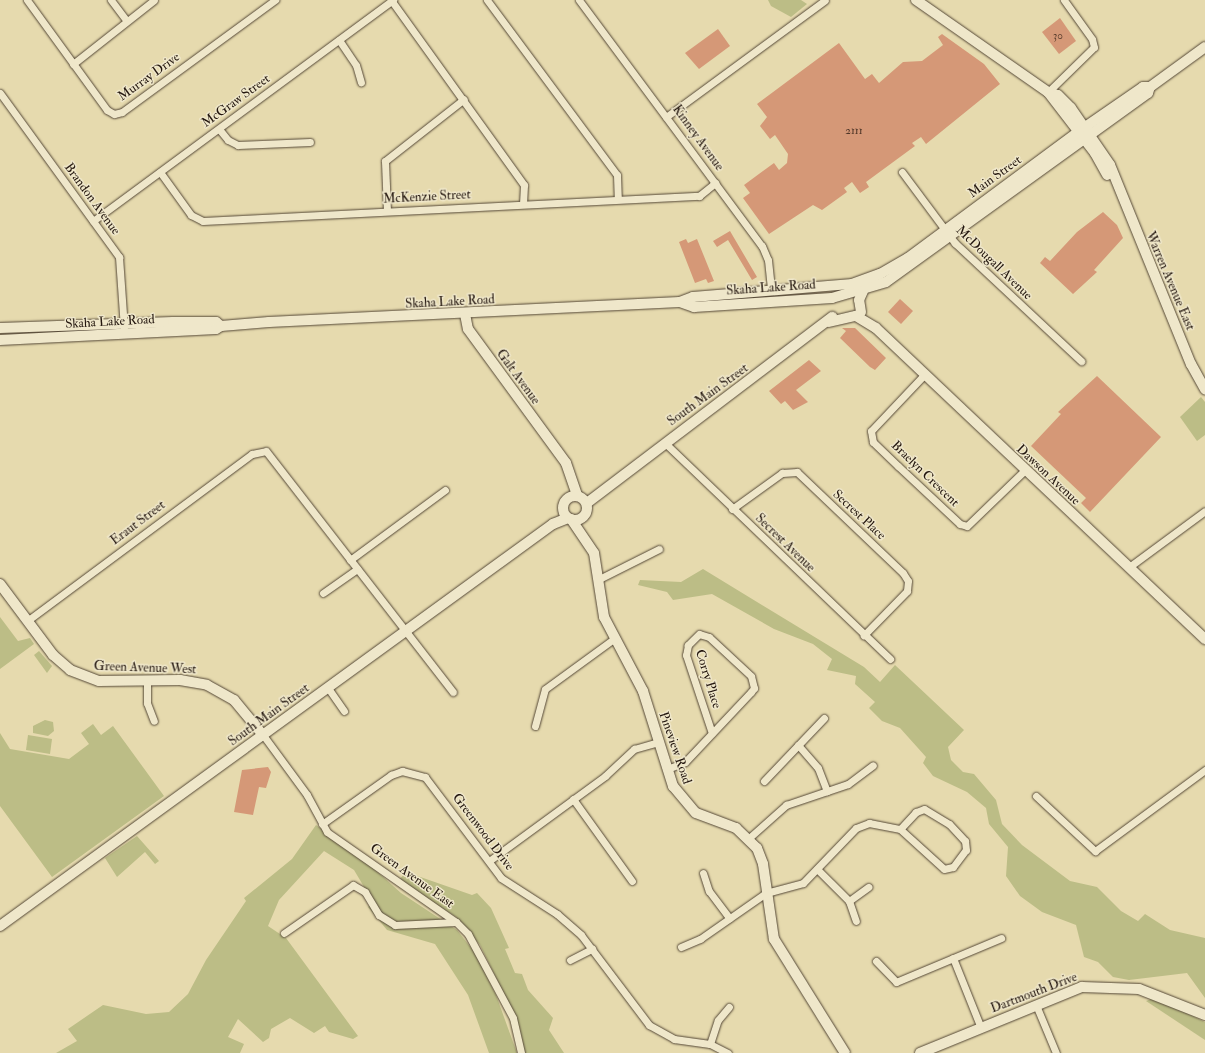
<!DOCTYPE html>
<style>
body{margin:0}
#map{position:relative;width:1205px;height:1053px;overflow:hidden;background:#e6daae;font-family:"IM FELL Double Pica",serif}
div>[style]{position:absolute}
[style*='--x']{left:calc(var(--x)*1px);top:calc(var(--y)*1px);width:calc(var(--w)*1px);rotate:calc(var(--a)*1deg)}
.green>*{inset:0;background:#bcbd86}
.building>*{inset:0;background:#d59877}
.roads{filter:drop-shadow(0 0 1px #544736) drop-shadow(0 0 1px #544736)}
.street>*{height:7px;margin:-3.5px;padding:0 3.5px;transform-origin:3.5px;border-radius:3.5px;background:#efe7ca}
.secondary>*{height:10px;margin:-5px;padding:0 5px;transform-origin:5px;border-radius:5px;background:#efe7ca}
.secondary>.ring{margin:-5px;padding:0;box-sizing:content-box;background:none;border:10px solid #efe7ca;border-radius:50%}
span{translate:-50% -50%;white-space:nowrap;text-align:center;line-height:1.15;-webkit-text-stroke:3px #efe7ca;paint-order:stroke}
.number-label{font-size:11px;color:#503628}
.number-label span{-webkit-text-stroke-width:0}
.street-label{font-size:13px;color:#23160e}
</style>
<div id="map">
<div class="green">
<i style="clip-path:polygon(768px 0,801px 0,807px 4px,791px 17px,771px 6px)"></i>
<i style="clip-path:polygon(1201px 397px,1205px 402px,1205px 435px,1197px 441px,1180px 417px)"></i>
<i style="clip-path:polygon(703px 569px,864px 667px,880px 682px,895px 665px,964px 730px,948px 747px,951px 760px,963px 772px,974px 774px,996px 800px,1002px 824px,1022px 845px,1070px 881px,1097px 887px,1121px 911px,1138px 921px,1145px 914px,1170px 930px,1205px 938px,1205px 998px,1187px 973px,1129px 980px,1113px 977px,1098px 962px,1084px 957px,1076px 925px,1042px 912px,1020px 896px,1006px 876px,1008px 847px,989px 824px,986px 808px,967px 792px,933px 776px,923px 763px,926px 757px,900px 728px,882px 721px,869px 708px,875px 702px,855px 684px,856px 676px,827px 670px,832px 659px,813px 644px,774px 629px,712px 594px,673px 600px,667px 592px,638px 585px,640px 580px,681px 582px)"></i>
<i style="clip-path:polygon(0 617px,18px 641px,30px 638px,34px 644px,0 669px)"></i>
<i style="clip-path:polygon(39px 651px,52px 666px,47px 673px,34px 655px)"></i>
<i style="clip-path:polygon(45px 720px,53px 722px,54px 731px,48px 736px,33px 733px,33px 726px)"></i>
<i style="clip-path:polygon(93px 724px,101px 735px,113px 726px,164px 796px,52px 877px,0 806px,0 733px,10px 749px,69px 759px,89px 744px,81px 733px)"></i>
<i style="clip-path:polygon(28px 735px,52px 739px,50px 754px,26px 750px)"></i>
<i style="clip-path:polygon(316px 825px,363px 859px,401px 893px,457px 930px,475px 953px,496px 995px,517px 1053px,489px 1053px,468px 995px,435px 944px,387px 930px,368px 907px,373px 902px,354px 870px,324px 851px,279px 900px,268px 926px,286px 938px,358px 1036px,353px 1039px,329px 1032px,325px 1026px,314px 1033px,290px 1018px,271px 1029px,269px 1038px,263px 1042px,238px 1019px,228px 1037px,244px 1044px,240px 1053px,56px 1053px,77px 1041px,68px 1029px,103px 1005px,146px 1014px,169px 1012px,188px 994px,206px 960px,246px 901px,244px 898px,292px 859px)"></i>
<i style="clip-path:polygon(137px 836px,159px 861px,155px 864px,145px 852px,117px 877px,105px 858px)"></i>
<i style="clip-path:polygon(406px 872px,472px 895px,477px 893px,491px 908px,509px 948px,505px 949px,515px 973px,522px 974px,528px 990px,553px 1018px,549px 1030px,564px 1053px,525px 1053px,514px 1014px,480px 945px,456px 917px,399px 880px)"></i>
<i style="clip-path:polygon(1154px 998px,1205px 1022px,1205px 1040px,1146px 1001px)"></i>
</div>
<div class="building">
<i style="clip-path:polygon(1060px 18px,1076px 41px,1059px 54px,1042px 32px)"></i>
<i style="clip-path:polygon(718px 29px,730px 46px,699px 69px,685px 53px)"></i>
<i style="clip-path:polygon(942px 34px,984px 64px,1000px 84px,926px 144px,921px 137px,912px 143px,915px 146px,866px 182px,869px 187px,860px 193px,852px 182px,844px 188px,847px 192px,822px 210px,813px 205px,769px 234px,743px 198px,750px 193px,744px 185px,774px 163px,779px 170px,787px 163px,788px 154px,775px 135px,770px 139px,760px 126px,767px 117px,757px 104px,839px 43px,865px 79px,872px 74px,879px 83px,903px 62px,922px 61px,943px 45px,938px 37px)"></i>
<i style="clip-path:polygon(1103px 212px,1117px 225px,1123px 238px,1094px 270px,1097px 272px,1073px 294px,1040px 263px,1045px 257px,1050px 261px,1077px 232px)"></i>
<i style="clip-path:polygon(730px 231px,757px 277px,752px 280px,728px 240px,717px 247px,713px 241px)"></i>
<i style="clip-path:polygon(686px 239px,688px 243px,697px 239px,714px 281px,708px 283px,706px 279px,695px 283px,679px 242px)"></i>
<i style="clip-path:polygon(900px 299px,913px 311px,901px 324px,888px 312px)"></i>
<i style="clip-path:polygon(842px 328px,855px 328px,886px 358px,875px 370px,870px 367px,840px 338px,846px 331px)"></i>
<i style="clip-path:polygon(809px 360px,821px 371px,796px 390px,808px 402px,793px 410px,785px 401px,781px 404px,769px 391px)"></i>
<i style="clip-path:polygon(1097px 376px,1161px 437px,1090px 512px,1081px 503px,1086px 498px,1031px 446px,1061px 414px,1058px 412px)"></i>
<i style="clip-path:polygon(268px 767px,271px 772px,266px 788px,259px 787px,253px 815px,234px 812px,242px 770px)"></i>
</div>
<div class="roads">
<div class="street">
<i style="--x:27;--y:0;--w:136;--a:54"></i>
<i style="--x:107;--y:110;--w:8;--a:30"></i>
<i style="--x:114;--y:114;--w:8;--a:-14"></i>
<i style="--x:122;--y:112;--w:190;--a:-36.2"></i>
<i style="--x:111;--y:0;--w:26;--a:53"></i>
<i style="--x:391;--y:0;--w:228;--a:54.3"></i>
<i style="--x:524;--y:185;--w:19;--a:93"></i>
<i style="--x:487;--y:0;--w:218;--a:53.4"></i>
<i style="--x:617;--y:175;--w:24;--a:88"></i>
<i style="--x:579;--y:0;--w:307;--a:53.4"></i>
<i style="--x:762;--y:246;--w:15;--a:67"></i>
<i style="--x:768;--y:260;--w:31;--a:84"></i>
<i style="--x:339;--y:40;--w:30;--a:56"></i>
<i style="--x:356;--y:65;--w:18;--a:74"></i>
<i style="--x:73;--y:64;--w:103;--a:-38.3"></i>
<i style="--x:1048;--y:92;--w:64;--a:-44.4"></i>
<i style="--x:1094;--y:47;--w:8;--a:-104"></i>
<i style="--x:1092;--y:39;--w:48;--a:-125.7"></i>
<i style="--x:0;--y:93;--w:203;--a:54"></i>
<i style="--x:119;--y:257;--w:71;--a:86"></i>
<i style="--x:666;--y:117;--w:197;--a:-36.3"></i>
<i style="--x:219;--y:129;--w:14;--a:51"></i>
<i style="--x:228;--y:140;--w:11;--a:27"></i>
<i style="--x:238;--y:145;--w:72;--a:-2.4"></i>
<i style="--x:160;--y:172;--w:53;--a:54.2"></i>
<i style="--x:191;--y:215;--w:13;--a:27"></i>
<i style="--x:203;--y:221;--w:497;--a:-2.9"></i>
<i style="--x:699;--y:196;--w:21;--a:-39"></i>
<i style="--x:902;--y:172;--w:89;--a:53.3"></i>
<i style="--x:955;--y:243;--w:173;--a:43.1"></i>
<i style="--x:387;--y:211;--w:50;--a:-92.3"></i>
<i style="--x:385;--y:161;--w:100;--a:-38.1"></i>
<i style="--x:93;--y:221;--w:373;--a:-36.4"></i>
<i style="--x:924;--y:375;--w:77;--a:133.4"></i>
<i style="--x:871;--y:431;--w:11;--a:80"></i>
<i style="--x:873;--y:442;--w:35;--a:44"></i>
<i style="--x:898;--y:466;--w:85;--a:43.1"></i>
<i style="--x:960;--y:524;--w:7;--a:16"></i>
<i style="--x:967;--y:526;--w:79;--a:-44"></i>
<i style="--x:665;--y:443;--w:312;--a:43.8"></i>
<i style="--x:732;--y:509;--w:62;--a:-35.8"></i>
<i style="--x:782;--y:473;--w:15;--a:-4"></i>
<i style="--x:797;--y:472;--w:146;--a:43.6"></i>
<i style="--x:903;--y:573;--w:9;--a:58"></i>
<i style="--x:908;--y:581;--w:10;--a:96"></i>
<i style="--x:907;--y:591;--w:62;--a:134.3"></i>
<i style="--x:350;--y:560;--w:118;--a:-36.4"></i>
<i style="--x:1129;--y:567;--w:94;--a:-36.4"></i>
<i style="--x:599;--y:579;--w:67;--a:-26.6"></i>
<i style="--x:323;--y:593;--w:42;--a:-35.2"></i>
<i style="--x:27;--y:621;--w:280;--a:-36.6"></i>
<i style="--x:252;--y:454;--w:14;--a:-12"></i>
<i style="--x:266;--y:451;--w:305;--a:52.2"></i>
<i style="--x:147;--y:680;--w:23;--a:90"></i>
<i style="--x:147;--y:703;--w:19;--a:69"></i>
<i style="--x:328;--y:688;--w:28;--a:55"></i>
<i style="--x:535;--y:726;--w:38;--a:-75"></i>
<i style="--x:545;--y:689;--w:87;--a:-36.1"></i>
<i style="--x:263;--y:735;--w:74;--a:53.7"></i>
<i style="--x:307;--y:795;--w:42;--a:61.6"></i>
<i style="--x:327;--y:832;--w:157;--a:34.9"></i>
<i style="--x:456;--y:922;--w:17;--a:45"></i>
<i style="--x:468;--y:934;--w:95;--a:61.8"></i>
<i style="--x:513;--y:1018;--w:36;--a:77"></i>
<i style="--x:798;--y:745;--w:30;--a:49"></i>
<i style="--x:818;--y:768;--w:25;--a:69"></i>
<i style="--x:667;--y:769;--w:19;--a:-21"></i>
<i style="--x:685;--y:762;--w:96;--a:-46.7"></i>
<i style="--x:751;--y:692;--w:5;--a:-53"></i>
<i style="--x:754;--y:688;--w:12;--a:-104"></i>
<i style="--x:751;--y:676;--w:57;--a:-137.1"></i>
<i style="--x:709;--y:637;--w:10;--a:-163"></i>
<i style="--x:699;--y:634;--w:16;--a:135"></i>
<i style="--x:688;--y:645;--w:10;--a:101"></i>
<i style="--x:686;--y:655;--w:82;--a:71.6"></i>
<i style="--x:764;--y:781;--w:87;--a:-46.4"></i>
<i style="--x:1036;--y:796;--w:81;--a:43"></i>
<i style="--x:1095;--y:851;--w:137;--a:-36.4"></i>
<i style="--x:573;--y:799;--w:101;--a:54.3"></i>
<i style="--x:322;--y:824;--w:85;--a:-35.4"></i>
<i style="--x:391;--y:775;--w:12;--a:-20"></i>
<i style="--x:402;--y:771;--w:24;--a:15"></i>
<i style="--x:425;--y:777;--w:126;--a:53"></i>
<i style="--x:501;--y:878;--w:67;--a:32.7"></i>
<i style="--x:557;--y:914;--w:32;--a:41"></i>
<i style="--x:581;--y:935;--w:113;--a:52.9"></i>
<i style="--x:649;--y:1025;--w:29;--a:29"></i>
<i style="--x:674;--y:1039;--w:36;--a:8"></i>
<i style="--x:710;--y:1044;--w:20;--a:27"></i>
<i style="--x:749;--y:838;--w:50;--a:-41.7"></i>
<i style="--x:786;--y:805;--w:65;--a:-18.7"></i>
<i style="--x:848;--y:784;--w:31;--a:-37"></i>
<i style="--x:489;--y:861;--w:144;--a:-36.2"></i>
<i style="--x:605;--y:776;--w:40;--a:-43"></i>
<i style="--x:634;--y:749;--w:26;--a:-16"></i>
<i style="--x:817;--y:869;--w:45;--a:45"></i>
<i style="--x:849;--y:901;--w:21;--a:71"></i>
<i style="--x:703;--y:873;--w:19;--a:72"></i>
<i style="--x:709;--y:891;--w:34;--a:53"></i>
<i style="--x:849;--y:901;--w:24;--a:-36"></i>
<i style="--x:284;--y:933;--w:84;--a:-34.8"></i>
<i style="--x:353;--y:885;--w:14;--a:30"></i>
<i style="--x:365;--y:892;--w:27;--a:59"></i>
<i style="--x:379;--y:915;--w:19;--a:32"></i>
<i style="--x:395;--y:925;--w:61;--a:-2.8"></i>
<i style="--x:681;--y:947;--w:21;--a:-23"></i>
<i style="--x:700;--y:939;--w:80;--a:-34.9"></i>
<i style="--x:766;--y:893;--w:38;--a:-15"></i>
<i style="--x:803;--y:883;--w:76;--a:-46.1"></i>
<i style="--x:856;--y:828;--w:14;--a:-21"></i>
<i style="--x:869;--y:823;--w:32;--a:11"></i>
<i style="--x:900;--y:829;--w:59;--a:42.3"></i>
<i style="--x:944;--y:869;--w:9;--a:-13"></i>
<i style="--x:953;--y:867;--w:21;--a:-53"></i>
<i style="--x:966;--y:850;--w:9;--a:-96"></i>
<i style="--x:965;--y:841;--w:23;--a:-133"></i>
<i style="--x:949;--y:824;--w:29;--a:-149"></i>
<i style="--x:924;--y:809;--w:9;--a:159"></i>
<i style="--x:916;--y:812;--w:23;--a:133"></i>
<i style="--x:953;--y:958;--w:75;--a:68.2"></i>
<i style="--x:570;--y:960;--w:25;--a:-27"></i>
<i style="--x:876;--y:961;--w:29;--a:46"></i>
<i style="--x:896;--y:982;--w:114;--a:-22.7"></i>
<i style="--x:1036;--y:1005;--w:52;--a:67.4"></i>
<i style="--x:710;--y:1044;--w:25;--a:-72"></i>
<i style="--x:718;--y:1020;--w:17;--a:-50"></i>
</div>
<div class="secondary">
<i style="--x:916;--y:0;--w:161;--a:34.9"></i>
<i style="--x:1048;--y:92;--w:10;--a:17"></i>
<i style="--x:1058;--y:95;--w:18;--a:45"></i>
<i style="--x:1071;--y:108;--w:69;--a:55.6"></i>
<i style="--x:1110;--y:165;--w:215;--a:67.9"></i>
<i style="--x:1191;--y:364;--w:29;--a:61"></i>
<i style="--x:1048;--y:92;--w:77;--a:52.4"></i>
<i style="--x:1095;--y:153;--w:25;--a:61"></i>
<i style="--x:680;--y:302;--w:15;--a:20"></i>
<i style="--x:694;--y:307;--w:138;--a:-3.7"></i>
<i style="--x:832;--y:298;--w:56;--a:-16.5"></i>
<i style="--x:886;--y:282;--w:323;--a:-35.8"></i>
<i style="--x:1148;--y:93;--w:6;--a:-72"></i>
<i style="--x:1150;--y:87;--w:68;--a:-36"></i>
<i style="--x:861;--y:312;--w:12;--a:-99"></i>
<i style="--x:859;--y:300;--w:10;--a:-66"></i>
<i style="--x:465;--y:314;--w:15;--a:79"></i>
<i style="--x:468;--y:329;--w:166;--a:53.8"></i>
<i style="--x:566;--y:463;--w:34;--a:71"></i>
<i style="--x:829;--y:322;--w:28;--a:-13"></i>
<i style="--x:856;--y:316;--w:23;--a:31"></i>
<i style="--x:876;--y:328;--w:453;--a:43.4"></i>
<i style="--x:0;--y:328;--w:173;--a:-2"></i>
<i style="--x:173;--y:322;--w:43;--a:0"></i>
<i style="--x:216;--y:322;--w:6;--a:39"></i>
<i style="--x:0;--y:340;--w:216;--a:-2.9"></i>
<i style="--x:216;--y:329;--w:6;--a:-31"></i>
<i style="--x:221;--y:326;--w:48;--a:-4.8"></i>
<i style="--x:269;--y:322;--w:411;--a:-2.8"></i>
<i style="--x:680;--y:302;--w:14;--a:-21"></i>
<i style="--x:693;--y:297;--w:160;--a:-4.7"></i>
<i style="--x:852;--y:284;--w:30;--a:-20"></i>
<i style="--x:880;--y:274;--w:32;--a:-30"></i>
<i style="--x:908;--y:258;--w:220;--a:-36.5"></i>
<i style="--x:1085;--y:127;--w:70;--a:-34.6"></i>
<i style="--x:1143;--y:87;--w:7;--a:0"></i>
<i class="ring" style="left:563px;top:496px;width:14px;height:14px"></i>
<i style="--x:587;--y:503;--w:308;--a:-37.2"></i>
<i style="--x:571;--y:519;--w:41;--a:55.9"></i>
<i style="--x:594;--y:553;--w:65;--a:81.1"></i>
<i style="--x:604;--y:617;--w:84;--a:62.2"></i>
<i style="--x:643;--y:691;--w:100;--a:72.5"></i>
<i style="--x:673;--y:786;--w:35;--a:50"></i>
<i style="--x:696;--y:813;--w:43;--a:20.6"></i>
<i style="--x:736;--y:828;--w:29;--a:44"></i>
<i style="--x:757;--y:848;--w:17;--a:69"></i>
<i style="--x:763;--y:864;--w:76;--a:81.7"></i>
<i style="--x:774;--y:939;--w:134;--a:58.1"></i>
<i style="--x:0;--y:584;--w:89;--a:53.3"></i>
<i style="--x:53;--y:655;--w:23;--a:41"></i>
<i style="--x:70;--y:670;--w:31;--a:21"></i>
<i style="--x:99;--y:681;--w:81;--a:-0.7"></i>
<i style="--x:180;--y:680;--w:27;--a:10"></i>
<i style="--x:207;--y:685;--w:31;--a:29"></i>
<i style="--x:234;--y:700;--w:45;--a:50.4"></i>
<i style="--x:0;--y:926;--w:684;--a:-36.02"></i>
<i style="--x:553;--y:524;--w:16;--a:-22"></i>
<i style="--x:920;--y:1053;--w:175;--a:-22.2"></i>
<i style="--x:1082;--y:987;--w:57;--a:2"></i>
<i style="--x:1139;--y:989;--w:71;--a:21.5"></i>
</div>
</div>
<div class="number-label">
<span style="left:1058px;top:36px">30</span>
<span style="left:854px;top:131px">2111</span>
</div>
<div class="street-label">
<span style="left:149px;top:77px;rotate:-36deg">Murray Drive</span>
<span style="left:236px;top:101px;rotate:-36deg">McGraw Street</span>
<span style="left:698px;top:138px;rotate:54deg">Kinney Avenue</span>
<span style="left:995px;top:177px;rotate:-36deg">Main Street</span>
<span style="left:427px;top:197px;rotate:-3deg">McKenzie Street</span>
<span style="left:92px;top:199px;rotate:54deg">Brandon Avenue</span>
<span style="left:994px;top:263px;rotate:44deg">McDougall Avenue</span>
<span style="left:1170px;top:281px;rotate:67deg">Warren Avenue East</span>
<span style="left:771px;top:288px;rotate:-4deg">Skaha Lake Road</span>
<span style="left:450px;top:302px;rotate:-3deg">Skaha Lake Road</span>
<span style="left:110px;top:322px;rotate:-3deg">Skaha Lake Road</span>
<span style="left:518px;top:377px;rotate:54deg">Galt Avenue</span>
<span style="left:708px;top:395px;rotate:-36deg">South Main Street</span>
<span style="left:925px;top:474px;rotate:44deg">Braelyn Crescent</span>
<span style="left:1048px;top:475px;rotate:43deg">Dawson Avenue</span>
<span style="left:859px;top:515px;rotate:43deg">Secrest Place</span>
<span style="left:138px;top:523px;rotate:-37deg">Eraut Street</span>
<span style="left:785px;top:543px;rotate:44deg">Secrest Avenue</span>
<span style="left:145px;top:668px;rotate:2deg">Green Avenue West</span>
<span style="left:708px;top:679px;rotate:73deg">Corry Place</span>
<span style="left:269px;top:715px;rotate:-36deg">South Main Street</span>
<span style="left:675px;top:748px;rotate:71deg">Pineview Road</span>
<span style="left:483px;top:832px;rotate:53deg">Greenwood Drive</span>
<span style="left:412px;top:876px;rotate:36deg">Green Avenue East</span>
<span style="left:1034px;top:993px;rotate:-21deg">Dartmouth Drive</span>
</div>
</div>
